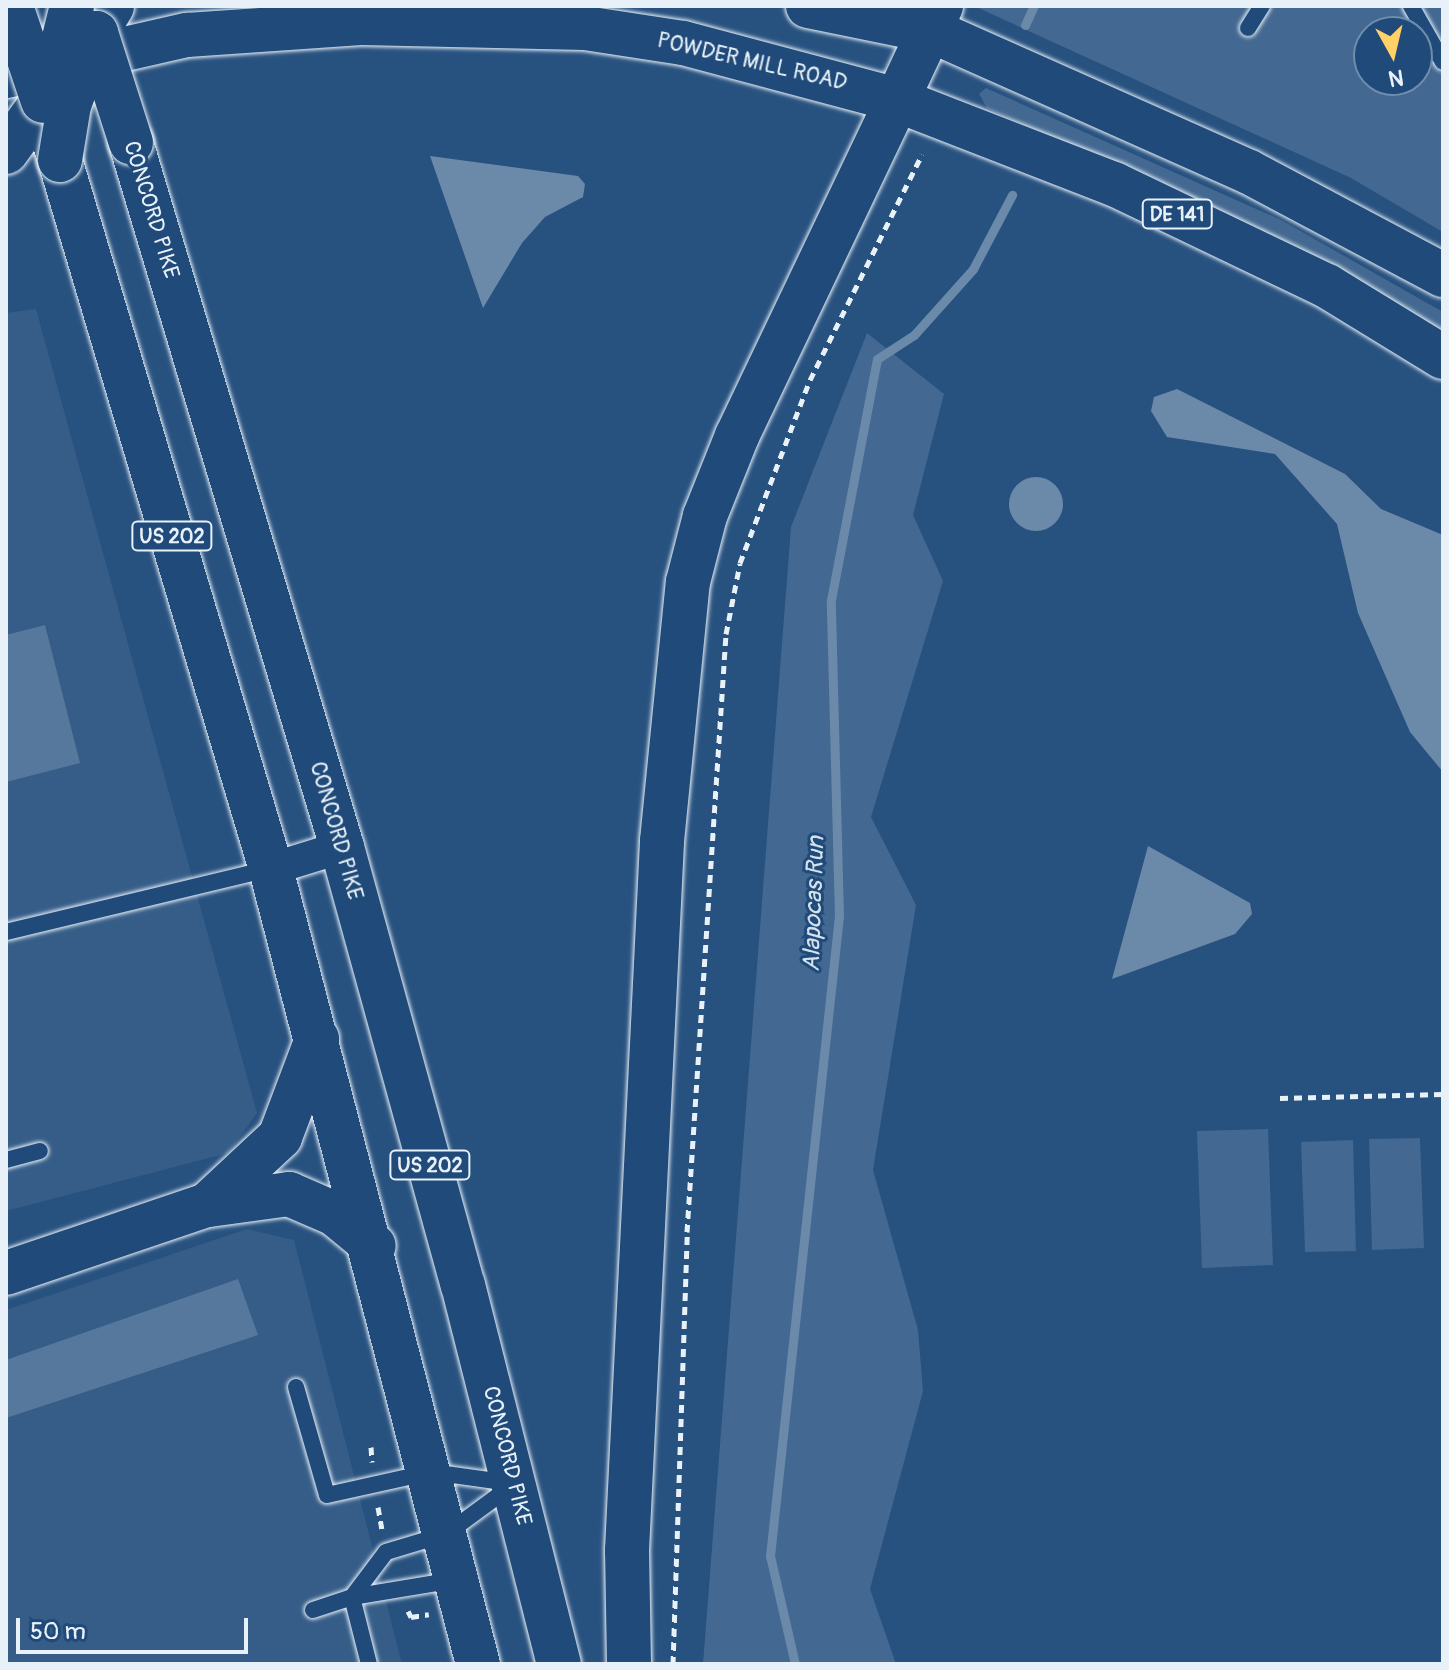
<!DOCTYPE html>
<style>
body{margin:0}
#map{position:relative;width:1449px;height:1670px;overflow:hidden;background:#27517f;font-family:Pangolin,sans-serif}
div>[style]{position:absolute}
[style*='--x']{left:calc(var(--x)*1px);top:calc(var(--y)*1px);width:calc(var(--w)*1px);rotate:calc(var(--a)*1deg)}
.built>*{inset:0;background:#355d88}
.green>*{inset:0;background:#436891}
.water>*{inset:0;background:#6b8aaa}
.round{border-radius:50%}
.stream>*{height:9px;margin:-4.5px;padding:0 4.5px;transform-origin:4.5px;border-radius:4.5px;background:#6b8aaa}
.building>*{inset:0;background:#57789d}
.path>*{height:5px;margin-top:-2.5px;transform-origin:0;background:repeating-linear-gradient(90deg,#e8f1f8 0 8px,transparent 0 14px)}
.roads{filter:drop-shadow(0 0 2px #e8f1f8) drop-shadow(0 0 2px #e8f1f8)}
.lane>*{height:16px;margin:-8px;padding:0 8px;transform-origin:8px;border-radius:8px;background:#1f4a7a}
.street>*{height:32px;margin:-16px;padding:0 16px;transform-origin:16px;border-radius:16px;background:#1f4a7a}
.secondary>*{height:44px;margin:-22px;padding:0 22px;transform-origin:22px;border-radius:22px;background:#1f4a7a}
.primary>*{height:44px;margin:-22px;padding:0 22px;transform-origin:22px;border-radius:22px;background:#1f4a7a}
.highway>*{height:44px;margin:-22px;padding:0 22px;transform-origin:22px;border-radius:22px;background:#1f4a7a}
.bridges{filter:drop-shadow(0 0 2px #e8f1f8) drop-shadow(0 0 2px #e8f1f8)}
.highway-bridge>*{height:44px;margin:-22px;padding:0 22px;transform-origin:22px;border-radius:22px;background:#1f4a7a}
span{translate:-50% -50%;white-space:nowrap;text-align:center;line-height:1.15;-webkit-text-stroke:6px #1f4a7a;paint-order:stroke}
.shield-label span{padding:2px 6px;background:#1f4a7a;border:2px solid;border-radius:6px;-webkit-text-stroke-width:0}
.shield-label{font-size:20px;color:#e8f1f8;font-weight:700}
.street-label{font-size:22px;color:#e8f1f8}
.water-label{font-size:24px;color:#d5e2ec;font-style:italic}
.frame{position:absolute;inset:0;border:8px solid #e8f1f8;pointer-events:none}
.north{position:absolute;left:1353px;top:16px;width:80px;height:80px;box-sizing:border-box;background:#1f4a7a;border:2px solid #6f8dac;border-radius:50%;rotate:172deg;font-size:22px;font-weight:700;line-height:32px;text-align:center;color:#e8f1f8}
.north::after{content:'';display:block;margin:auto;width:28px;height:36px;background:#ffd166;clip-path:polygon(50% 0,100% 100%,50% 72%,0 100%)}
.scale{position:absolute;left:16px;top:1618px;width:232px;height:36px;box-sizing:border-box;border:4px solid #e8f1f8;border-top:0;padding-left:10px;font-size:24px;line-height:28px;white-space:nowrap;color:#e8f1f8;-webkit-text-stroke:6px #1f4a7a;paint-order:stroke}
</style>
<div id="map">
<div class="built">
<i style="clip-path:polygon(36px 309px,257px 1113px,228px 1153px,6px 1211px,6px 313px)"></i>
<i style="clip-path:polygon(247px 1229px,294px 1240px,402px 1664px,6px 1664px,6px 1310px)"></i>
</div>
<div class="green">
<i style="clip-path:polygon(evenodd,974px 6px,1443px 6px,1443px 232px,1351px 178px,974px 6px,1369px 32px,1417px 32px,1417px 80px,1369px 80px,1369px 32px)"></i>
<i style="clip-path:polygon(986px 88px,1281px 220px,1443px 312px,1443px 332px,1171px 190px,987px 108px,979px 94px)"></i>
<i style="clip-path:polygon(867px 333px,944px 394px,913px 515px,943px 581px,871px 817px,916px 905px,873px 1170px,918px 1330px,923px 1391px,870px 1589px,896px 1664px,703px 1664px,791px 527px)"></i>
<i style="clip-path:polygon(1268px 1129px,1273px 1265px,1202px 1268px,1197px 1131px)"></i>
<i style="clip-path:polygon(1420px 1138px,1424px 1248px,1372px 1250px,1369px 1139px)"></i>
<i style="clip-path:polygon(1353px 1140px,1356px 1251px,1305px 1252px,1301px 1142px)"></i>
</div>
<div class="water">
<i style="clip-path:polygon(430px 156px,578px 176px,585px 184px,583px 197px,545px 217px,522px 243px,483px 308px)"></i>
<i style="clip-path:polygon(1177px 389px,1345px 474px,1381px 509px,1443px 535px,1443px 772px,1410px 732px,1358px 613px,1337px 524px,1275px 454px,1167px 437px,1151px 411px,1154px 397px)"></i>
<i class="round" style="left:1009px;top:477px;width:54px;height:54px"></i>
<i style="clip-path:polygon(1148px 846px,1250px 903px,1252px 914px,1235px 934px,1112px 979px)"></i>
</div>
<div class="stream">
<i style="--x:1025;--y:25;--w:21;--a:-65"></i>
<i style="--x:795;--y:1664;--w:111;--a:-103"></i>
<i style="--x:770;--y:1556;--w:644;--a:-83.85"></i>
<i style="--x:839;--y:916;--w:316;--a:-91.5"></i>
<i style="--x:831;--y:600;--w:245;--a:-79.2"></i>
<i style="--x:877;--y:359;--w:44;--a:-33"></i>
<i style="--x:914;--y:335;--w:89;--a:-48.2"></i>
<i style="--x:973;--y:269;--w:84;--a:-62.2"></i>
</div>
<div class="building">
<i style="clip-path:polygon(45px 625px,80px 763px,6px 782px,6px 635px)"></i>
<i style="clip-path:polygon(238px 1279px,258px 1335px,6px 1418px,6px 1360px)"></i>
</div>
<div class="path">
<i style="--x:1280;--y:1098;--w:163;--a:-1.4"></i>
<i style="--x:371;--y:1447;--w:15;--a:86"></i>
<i style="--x:378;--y:1507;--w:22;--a:80"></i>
<i style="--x:408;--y:1611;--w:7;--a:63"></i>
<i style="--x:411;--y:1617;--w:18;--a:-9"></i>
<i style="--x:673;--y:1664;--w:432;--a:-88.1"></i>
<i style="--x:687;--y:1232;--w:599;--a:-86.27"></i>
<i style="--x:726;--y:634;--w:72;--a:-78.8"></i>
<i style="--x:740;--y:563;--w:196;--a:-69.1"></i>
<i style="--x:810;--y:380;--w:252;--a:-63.6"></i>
</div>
<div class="roads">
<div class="lane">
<i style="--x:1411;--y:6;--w:64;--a:60.3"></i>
<i style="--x:1248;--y:28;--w:26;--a:-58"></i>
<i style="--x:6;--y:932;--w:270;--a:-13.5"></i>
<i style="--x:6;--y:1160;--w:35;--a:-15"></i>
<i style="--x:296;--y:1387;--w:112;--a:74"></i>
<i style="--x:327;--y:1495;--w:107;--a:-12.5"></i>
<i style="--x:431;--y:1472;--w:80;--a:7.9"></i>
<i style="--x:352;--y:1597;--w:56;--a:-52.9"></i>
<i style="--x:386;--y:1552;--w:63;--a:-16.7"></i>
<i style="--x:446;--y:1534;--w:79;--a:-36.3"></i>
<i style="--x:352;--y:1597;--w:69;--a:75.8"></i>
<i style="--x:313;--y:1610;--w:41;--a:-18.4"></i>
<i style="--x:352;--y:1597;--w:104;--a:-9.4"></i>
</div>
<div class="street">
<i style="--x:271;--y:869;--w:74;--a:-17.2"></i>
</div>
<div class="secondary">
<i style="--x:897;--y:100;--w:104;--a:-64.9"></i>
<i style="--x:6;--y:1273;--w:212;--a:-18.7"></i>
</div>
<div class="primary">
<i style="--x:808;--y:6;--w:110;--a:11.5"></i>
<i style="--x:6;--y:17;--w:49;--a:-12.9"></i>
</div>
<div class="highway">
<i style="--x:876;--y:6;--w:408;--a:24"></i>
<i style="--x:1249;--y:172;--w:220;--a:28"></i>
<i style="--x:96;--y:33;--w:31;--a:-59"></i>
<i style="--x:6;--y:76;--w:186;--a:-12.8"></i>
<i style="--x:187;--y:35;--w:174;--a:-3.9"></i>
<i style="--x:361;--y:23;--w:224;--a:1.3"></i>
<i style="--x:585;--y:28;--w:99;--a:8.7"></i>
<i style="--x:683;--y:43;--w:221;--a:14.9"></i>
<i style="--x:897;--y:100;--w:233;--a:21.2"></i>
<i style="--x:1114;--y:184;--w:236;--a:25.6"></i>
<i style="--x:1327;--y:286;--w:136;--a:31.5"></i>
<i style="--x:49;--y:123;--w:778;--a:73.43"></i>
<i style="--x:271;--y:869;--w:822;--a:75.41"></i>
<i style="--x:131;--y:143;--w:735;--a:73.32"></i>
<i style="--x:342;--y:847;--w:454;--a:74.6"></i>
<i style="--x:463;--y:1285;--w:391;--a:75.8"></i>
<i style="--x:6;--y:152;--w:63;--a:-54"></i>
<i style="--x:207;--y:1205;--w:100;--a:-43"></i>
<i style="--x:280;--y:1137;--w:105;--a:-69.3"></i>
<i style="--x:209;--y:1205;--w:81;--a:-7.8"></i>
<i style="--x:289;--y:1194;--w:50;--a:23.5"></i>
<i style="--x:335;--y:1214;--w:50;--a:39.4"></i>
<i style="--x:629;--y:1664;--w:114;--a:-91"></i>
<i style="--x:627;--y:1550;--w:710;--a:-87.17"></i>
<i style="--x:662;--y:841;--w:260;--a:-84.3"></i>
<i style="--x:688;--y:582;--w:68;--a:-75.6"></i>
<i style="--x:705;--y:516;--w:86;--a:-68.2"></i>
<i style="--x:737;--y:436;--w:372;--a:-64.5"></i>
</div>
</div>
<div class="bridges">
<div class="highway-bridge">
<i style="--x:11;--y:6;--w:100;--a:71.4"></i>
<i style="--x:96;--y:33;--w:115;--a:72.3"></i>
<i style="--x:55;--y:74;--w:70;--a:-76"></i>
<i style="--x:60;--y:160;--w:56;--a:-80.7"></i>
<i style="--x:69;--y:105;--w:77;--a:-69.4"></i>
</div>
</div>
<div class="shield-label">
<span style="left:1177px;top:214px">DE 141</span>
<span style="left:172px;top:536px">US 202</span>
<span style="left:430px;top:1165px">US 202</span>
</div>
<div class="street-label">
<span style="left:752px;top:62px;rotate:13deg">POWDER MILL ROAD</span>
<span style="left:151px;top:210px;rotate:73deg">CONCORD PIKE</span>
<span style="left:336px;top:831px;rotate:74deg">CONCORD PIKE</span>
<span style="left:507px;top:1456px;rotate:76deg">CONCORD PIKE</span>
</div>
<div class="water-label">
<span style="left:814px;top:904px;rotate:-88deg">Alapocas Run</span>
</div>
<div class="frame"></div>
<div class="north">N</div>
<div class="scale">50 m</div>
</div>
